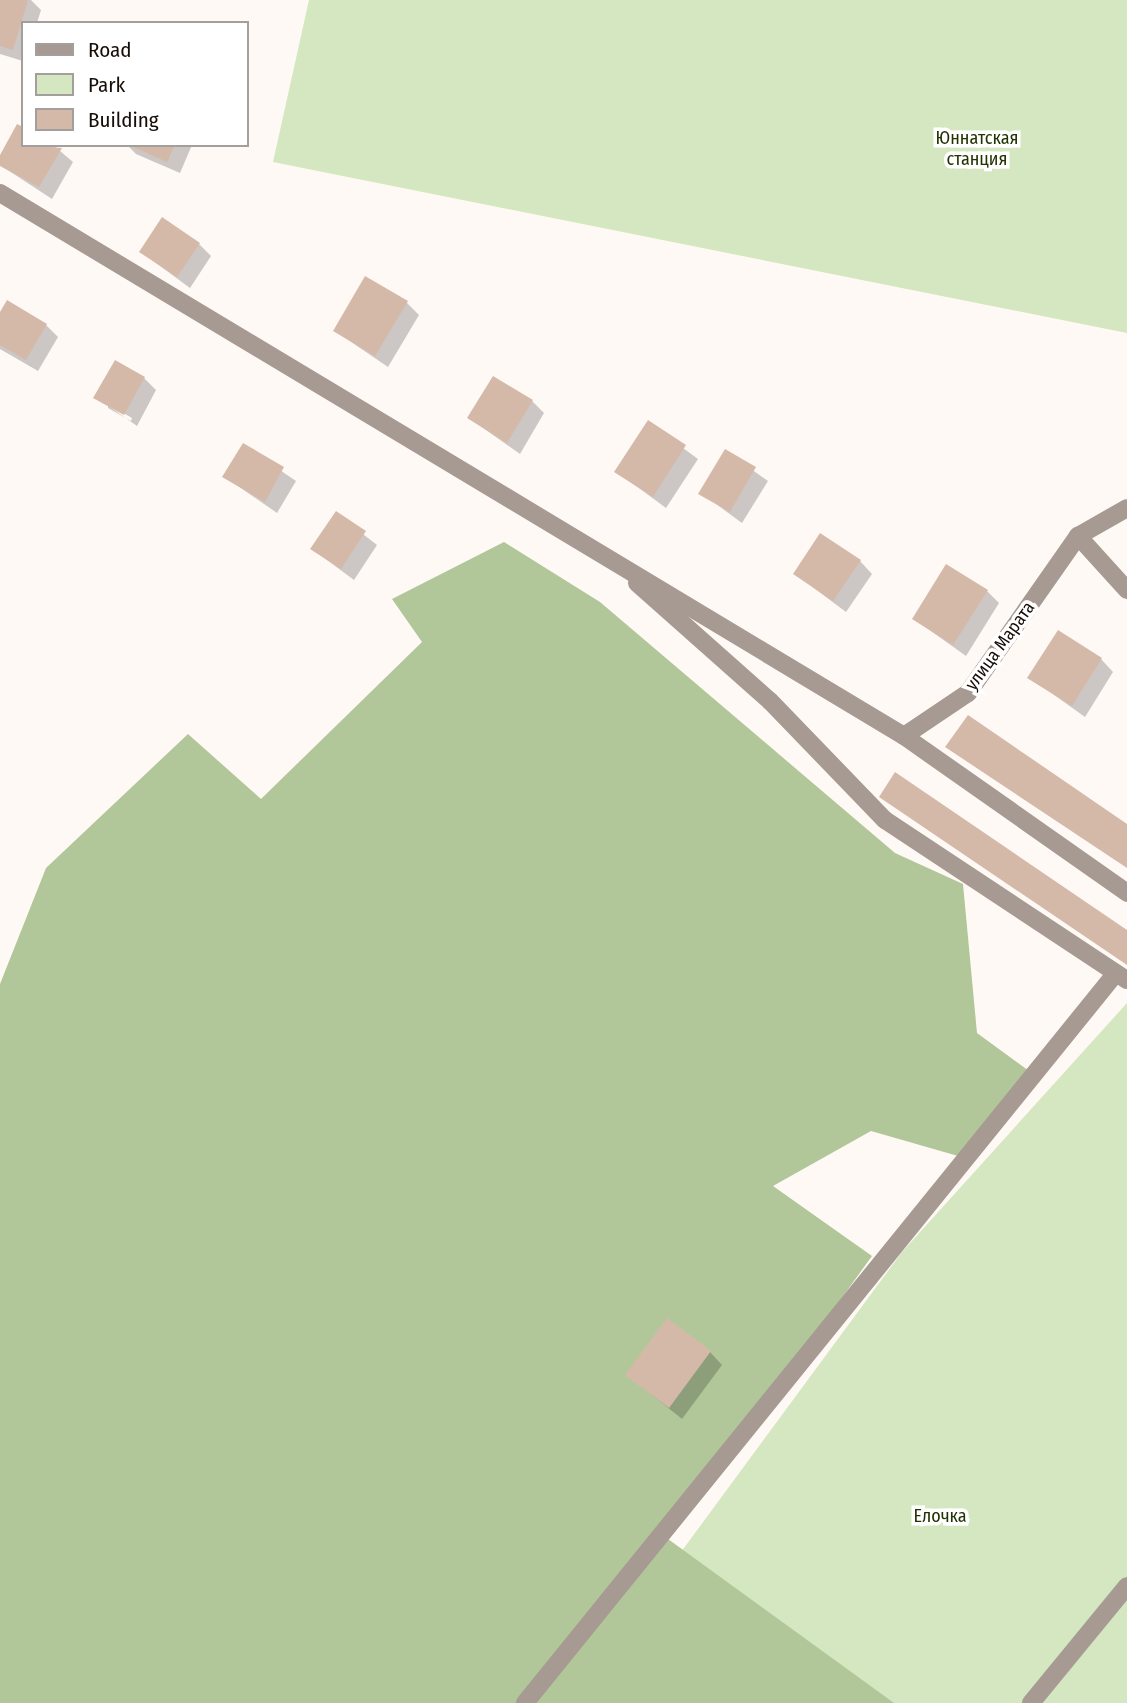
<!DOCTYPE html>
<meta charset="utf-8">
<style>
body{margin:0}
#map{position:relative;width:1127px;height:1703px;overflow:hidden;background:#fff9f5;font-family:"Fira Sans Condensed",sans-serif}
div>[style]{position:absolute}
[style*='--x']{left:calc(var(--x)*1px);top:calc(var(--y)*1px);width:calc(var(--w)*1px);rotate:calc(var(--a)*1deg)}
.green>*{inset:0;background:#d4e7c0}
.forest>*{inset:0;background:#b1c799}
.shadow>*{inset:0;background:#0003}
.building>*{inset:0;background:#d5b9a8}
.minor>*{height:18px;margin:-9px;padding:0 9px;transform-origin:9px;border-radius:9px;background:#a79a93}
span{translate:-50% -50%;white-space:nowrap;text-align:center;line-height:1.15;-webkit-text-stroke:7px #fff;paint-order:stroke}
.park-label{font-size:18px;color:#213300}
.street-label{font-size:18px;color:#180e08}
.legend{position:absolute;left:21px;top:21px;width:228px;height:126px;box-sizing:border-box;background:#fff;border:2px solid #a39f9c;margin:0;padding:9px 12px;list-style:none;font-size:21px;color:#180e08}
.legend li{display:flex;align-items:center;gap:14px;height:35px}
.legend b{width:35px;border:2px solid #a39f9c}
</style>
<div id="map">
<div class="green">
<i style="clip-path:polygon(309px 0,1127px 0,1127px 333px,273px 162px)"></i>
<i style="clip-path:polygon(1127px 1003px,1127px 1703px,843px 1703px,656px 1586px,902px 1252px)"></i>
</div>
<div class="forest">
<i style="clip-path:polygon(504px 542px,600px 602px,895px 853px,963px 884px,977px 1033px,1036px 1076px,965px 1158px,871px 1131px,773px 1186px,872px 1256px,668px 1539px,894px 1703px,0 1703px,0 984px,46px 868px,188px 734px,261px 799px,422px 642px,392px 599px)"></i>
</div>
<div class="shadow">
<i style="clip-path:polygon(0 0,31px 0,41px 10px,37px 23px,23px 23px,23px 61px,0 54px)"></i>
<i style="clip-path:polygon(23px 145px,53px 145px,73px 162px,52px 199px,0 165px,0 159px)"></i>
<i style="clip-path:polygon(127px 145px,192px 145px,180px 173px,136px 154px)"></i>
<i style="clip-path:polygon(199px 244px,211px 256px,190px 288px,141px 252px)"></i>
<i style="clip-path:polygon(407px 303px,419px 315px,388px 367px,335px 331px)"></i>
<i style="clip-path:polygon(0 316px,46px 325px,58px 337px,38px 371px,0 349px)"></i>
<i style="clip-path:polygon(evenodd,144px 378px,156px 390px,137px 426px,96px 397px,144px 378px,108px 404px,132px 418px,131px 421px,108px 408px,108px 404px)"></i>
<i style="clip-path:polygon(532px 401px,544px 413px,520px 454px,469px 418px)"></i>
<i style="clip-path:polygon(649px 423px,698px 459px,666px 508px,617px 472px)"></i>
<i style="clip-path:polygon(243px 445px,296px 481px,277px 513px,225px 477px)"></i>
<i style="clip-path:polygon(726px 451px,768px 481px,742px 523px,701px 493px)"></i>
<i style="clip-path:polygon(336px 513px,377px 545px,354px 580px,312px 549px)"></i>
<i style="clip-path:polygon(860px 561px,872px 574px,846px 612px,795px 574px)"></i>
<i style="clip-path:polygon(987px 591px,999px 603px,966px 656px,914px 619px)"></i>
<i style="clip-path:polygon(1101px 659px,1113px 672px,1085px 717px,1029px 677px)"></i>
<i style="clip-path:polygon(710px 1352px,722px 1365px,682px 1419px,627px 1375px)"></i>
</div>
<div class="building">
<i style="clip-path:polygon(0 0,28px 0,13px 50px,0 46px)"></i>
<i style="clip-path:polygon(17px 124px,23px 127px,23px 145px,62px 148px,39px 187px,0 166px,0 155px)"></i>
<i style="clip-path:polygon(129px 145px,175px 145px,167px 162px)"></i>
<i style="clip-path:polygon(162px 217px,200px 243px,177px 277px,139px 252px)"></i>
<i style="clip-path:polygon(365px 276px,408px 301px,375px 356px,333px 331px)"></i>
<i style="clip-path:polygon(7px 300px,47px 324px,26px 360px,0 345px,0 312px)"></i>
<i style="clip-path:polygon(115px 360px,145px 377px,124px 415px,93px 398px)"></i>
<i style="clip-path:polygon(493px 376px,533px 400px,507px 443px,467px 418px)"></i>
<i style="clip-path:polygon(648px 420px,686px 445px,653px 497px,614px 472px)"></i>
<i style="clip-path:polygon(243px 443px,284px 467px,265px 502px,222px 477px)"></i>
<i style="clip-path:polygon(725px 449px,756px 467px,730px 512px,698px 494px)"></i>
<i style="clip-path:polygon(336px 511px,366px 531px,341px 569px,310px 549px)"></i>
<i style="clip-path:polygon(820px 533px,861px 560px,833px 601px,793px 574px)"></i>
<i style="clip-path:polygon(946px 564px,988px 590px,953px 645px,912px 619px)"></i>
<i style="clip-path:polygon(1058px 630px,1102px 658px,1072px 706px,1027px 678px)"></i>
<i style="clip-path:polygon(968px 715px,1127px 824px,1127px 868px,945px 747px)"></i>
<i style="clip-path:polygon(895px 772px,1127px 930px,1127px 965px,879px 797px)"></i>
<i style="clip-path:polygon(667px 1318px,711px 1351px,669px 1408px,625px 1375px)"></i>
</div>
<div class="minor">
<i style="--x:0;--y:193;--w:1055;--a:30.99"></i>
<i style="--x:904;--y:736;--w:273;--a:35.1"></i>
<i style="--x:1078;--y:536;--w:73;--a:47.8"></i>
<i style="--x:637;--y:583;--w:178;--a:41.6"></i>
<i style="--x:770;--y:701;--w:165;--a:46"></i>
<i style="--x:885;--y:820;--w:290;--a:33.5"></i>
<i style="--x:904;--y:736;--w:77;--a:-33.9"></i>
<i style="--x:968;--y:693;--w:192;--a:-55"></i>
<i style="--x:1078;--y:536;--w:56;--a:-29.7"></i>
<i style="--x:525;--y:1703;--w:939;--a:-51.01"></i>
<i style="--x:1031;--y:1703;--w:151;--a:-50.6"></i>
</div>
<div class="park-label">
<span style="left:977px;top:149px">Юннатская<br>станция</span>
<span style="left:940px;top:1516px">Елочка</span>
</div>
<div class="street-label">
<span style="left:1000px;top:646px;rotate:-54deg">улица Марата</span>
</div>
<ul class="legend">
<li><b style="height:9px;background:#a79a93"></b>Road</li>
<li><b style="height:19px;background:#d4e7c0"></b>Park</li>
<li><b style="height:19px;background:#d5b9a8"></b>Building</li>
</ul>
</div>
